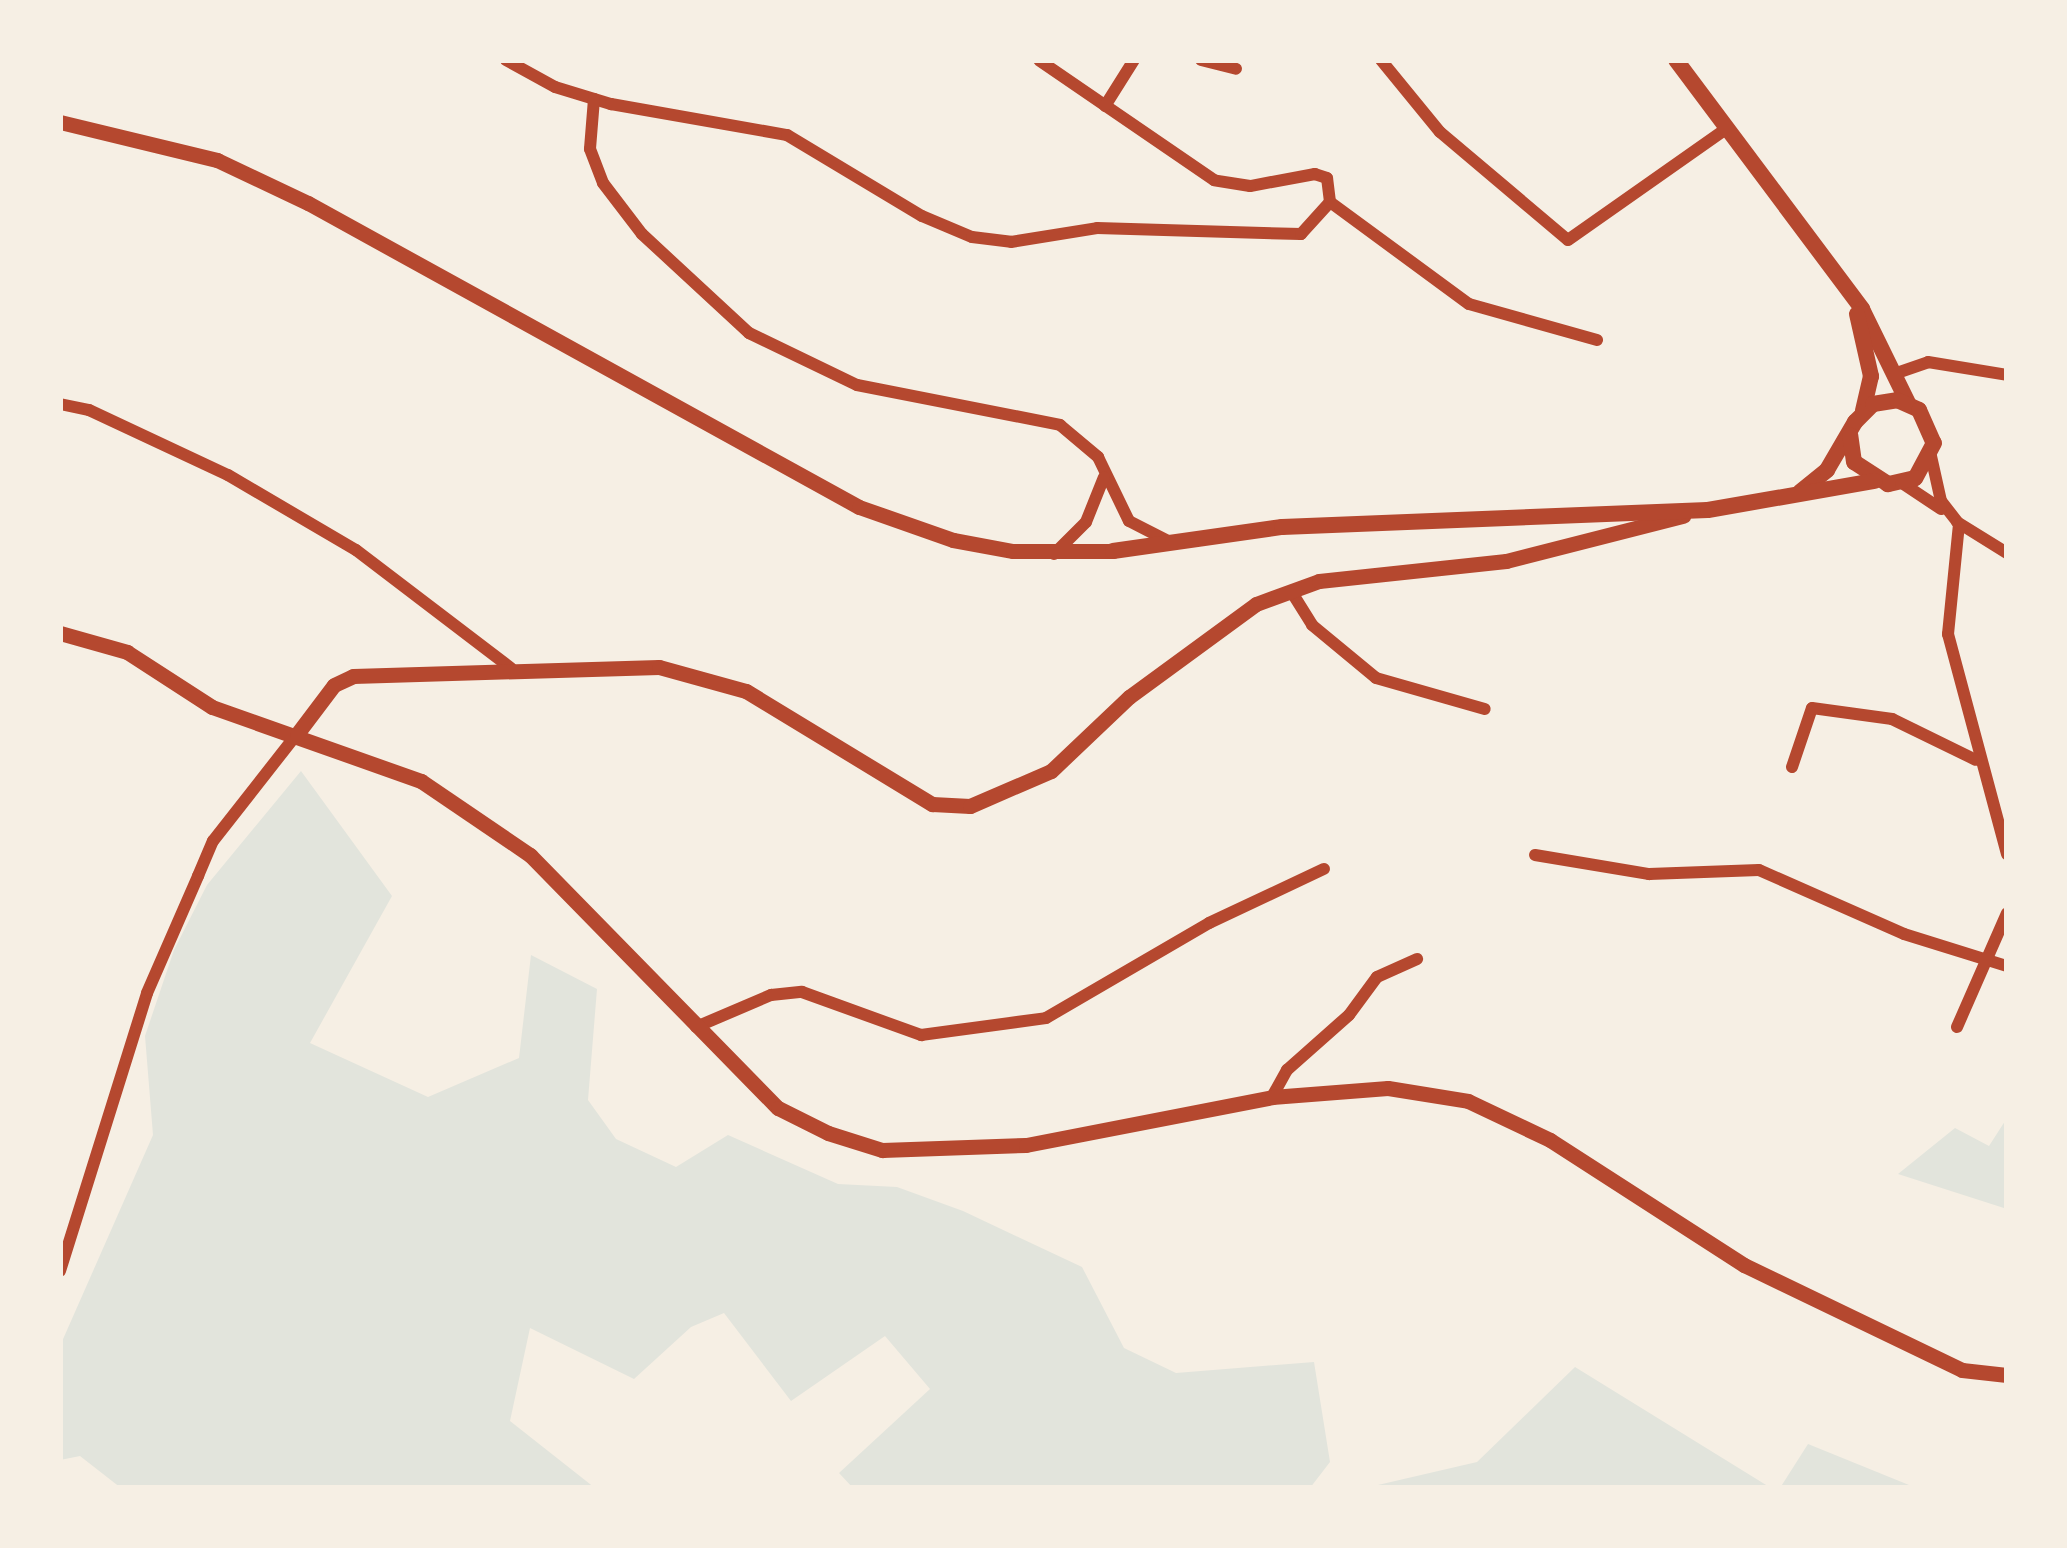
<!DOCTYPE html>
<style>
body{margin:0}
#map{position:relative;width:2067px;height:1548px;overflow:hidden;background:#f6efe4;font-family:Mulish,sans-serif}
div>[style]{position:absolute}
[style*='--x']{left:calc(var(--x)*1px);top:calc(var(--y)*1px);width:calc(var(--w)*1px);rotate:calc(var(--a)*1deg)}
.green>*{inset:0;background:#e2e4dc}
.minor>*{height:12px;margin:-6px;padding:0 6px;transform-origin:6px;border-radius:6px;background:#b5482f}
.tertiary>*{height:15px;margin:-7.5px;padding:0 7.5px;transform-origin:7.5px;border-radius:7.5px;background:#b5482f}
.secondary>*{height:16px;margin:-8px;padding:0 8px;transform-origin:8px;border-radius:8px;background:#b5482f}
span{translate:-50% -50%;white-space:nowrap;text-align:center;line-height:1.15;-webkit-text-stroke:10px #f6efe4;paint-order:stroke}
.frame{position:absolute;inset:0;border:63px solid #f6efe4;pointer-events:none}
</style>
<div id="map">
<div class="green">
<i style="clip-path:polygon(301px 771px,392px 896px,310px 1043px,428px 1097px,519px 1058px,531px 955px,597px 989px,588px 1100px,616px 1139px,676px 1167px,728px 1135px,838px 1184px,897px 1187px,963px 1211px,1082px 1267px,1124px 1348px,1176px 1373px,1314px 1362px,1330px 1462px,1310px 1488px,853px 1488px,839px 1473px,930px 1389px,885px 1336px,791px 1401px,724px 1313px,691px 1327px,634px 1379px,530px 1328px,510px 1421px,595px 1488px,121px 1488px,80px 1456px,60px 1460px,60px 1346px,153px 1135px,145px 1036px,174px 950px,207px 885px)"></i>
<i style="clip-path:polygon(2007px 1118px,2007px 1209px,1898px 1174px,1955px 1128px,1989px 1146px)"></i>
<i style="clip-path:polygon(1575px 1367px,1771px 1488px,1365px 1488px,1477px 1462px)"></i>
<i style="clip-path:polygon(1808px 1444px,1909px 1485px,1909px 1488px,1780px 1488px)"></i>
</div>
<div class="minor">
<i style="--x:506;--y:60;--w:56;--a:28.9"></i>
<i style="--x:555;--y:87;--w:59;--a:16.9"></i>
<i style="--x:611;--y:104;--w:179;--a:10"></i>
<i style="--x:787;--y:135;--w:157;--a:31"></i>
<i style="--x:922;--y:216;--w:54;--a:22.8"></i>
<i style="--x:972;--y:237;--w:39;--a:7"></i>
<i style="--x:1011;--y:242;--w:87;--a:-9.2"></i>
<i style="--x:1097;--y:228;--w:204;--a:1.7"></i>
<i style="--x:1301;--y:234;--w:43;--a:-47.8"></i>
<i style="--x:1330;--y:202;--w:24;--a:-97"></i>
<i style="--x:1327;--y:178;--w:13;--a:-162"></i>
<i style="--x:1315;--y:174;--w:66;--a:169.5"></i>
<i style="--x:1250;--y:186;--w:36;--a:-171"></i>
<i style="--x:1214;--y:180;--w:212;--a:-145.6"></i>
<i style="--x:1201;--y:60;--w:36;--a:14"></i>
<i style="--x:1381;--y:60;--w:93;--a:50.7"></i>
<i style="--x:1440;--y:132;--w:167;--a:40.2"></i>
<i style="--x:1568;--y:240;--w:193;--a:-35.1"></i>
<i style="--x:594;--y:99;--w:50;--a:94.6"></i>
<i style="--x:590;--y:149;--w:36;--a:69"></i>
<i style="--x:603;--y:183;--w:64;--a:52.6"></i>
<i style="--x:642;--y:234;--w:146;--a:42.8"></i>
<i style="--x:749;--y:333;--w:120;--a:25.7"></i>
<i style="--x:857;--y:385;--w:207;--a:11.1"></i>
<i style="--x:1060;--y:425;--w:50;--a:40.1"></i>
<i style="--x:1098;--y:457;--w:71;--a:64.2"></i>
<i style="--x:1129;--y:521;--w:48;--a:27.1"></i>
<i style="--x:1105;--y:106;--w:54;--a:-57.8"></i>
<i style="--x:1330;--y:202;--w:172;--a:36.3"></i>
<i style="--x:1469;--y:304;--w:133;--a:15.7"></i>
<i style="--x:1894;--y:374;--w:36;--a:-19"></i>
<i style="--x:1928;--y:362;--w:80;--a:9.3"></i>
<i style="--x:60;--y:404;--w:30;--a:12"></i>
<i style="--x:89;--y:410;--w:153;--a:25.1"></i>
<i style="--x:228;--y:475;--w:148;--a:30.4"></i>
<i style="--x:356;--y:550;--w:195;--a:37.3"></i>
<i style="--x:1931;--y:456;--w:46;--a:77.5"></i>
<i style="--x:1941;--y:501;--w:29;--a:52"></i>
<i style="--x:1959;--y:524;--w:111;--a:95.7"></i>
<i style="--x:1948;--y:634;--w:228;--a:75"></i>
<i style="--x:1902;--y:483;--w:47;--a:33.7"></i>
<i style="--x:1957;--y:522;--w:59;--a:31.8"></i>
<i style="--x:1054;--y:554;--w:45;--a:-45"></i>
<i style="--x:1086;--y:522;--w:48;--a:-68.2"></i>
<i style="--x:1291;--y:591;--w:40;--a:58"></i>
<i style="--x:1312;--y:625;--w:83;--a:39.6"></i>
<i style="--x:1376;--y:678;--w:113;--a:15.9"></i>
<i style="--x:1792;--y:767;--w:62;--a:-71.3"></i>
<i style="--x:1812;--y:708;--w:81;--a:7.8"></i>
<i style="--x:1892;--y:719;--w:93;--a:26"></i>
<i style="--x:1535;--y:855;--w:116;--a:9.5"></i>
<i style="--x:1649;--y:874;--w:110;--a:-2.1"></i>
<i style="--x:1759;--y:870;--w:158;--a:23.8"></i>
<i style="--x:1904;--y:934;--w:108;--a:17.3"></i>
<i style="--x:696;--y:1027;--w:82;--a:-23.1"></i>
<i style="--x:771;--y:995;--w:31;--a:-6"></i>
<i style="--x:802;--y:992;--w:127;--a:19.9"></i>
<i style="--x:921;--y:1035;--w:126;--a:-7.7"></i>
<i style="--x:1046;--y:1018;--w:189;--a:-30.2"></i>
<i style="--x:1209;--y:923;--w:127;--a:-25.2"></i>
<i style="--x:1957;--y:1027;--w:124;--a:-66.3"></i>
<i style="--x:1272;--y:1097;--w:31;--a:-61"></i>
<i style="--x:1287;--y:1070;--w:83;--a:-41.6"></i>
<i style="--x:1349;--y:1015;--w:47;--a:-53.6"></i>
<i style="--x:1377;--y:977;--w:44;--a:-24.2"></i>
<i style="--x:60;--y:1271;--w:291;--a:-72.6"></i>
<i style="--x:147;--y:993;--w:128;--a:-66.4"></i>
<i style="--x:198;--y:876;--w:38;--a:-67"></i>
<i style="--x:213;--y:841;--w:136;--a:-51.9"></i>
</div>
<div class="tertiary">
<i style="--x:60;--y:122;--w:162;--a:13.6"></i>
<i style="--x:217;--y:160;--w:101;--a:25.3"></i>
<i style="--x:308;--y:203;--w:629;--a:28.89"></i>
<i style="--x:859;--y:507;--w:100;--a:19.3"></i>
<i style="--x:953;--y:540;--w:61;--a:10.4"></i>
<i style="--x:1013;--y:551;--w:100;--a:0"></i>
<i style="--x:60;--y:633;--w:70;--a:15.8"></i>
<i style="--x:127;--y:652;--w:101;--a:32.9"></i>
<i style="--x:212;--y:707;--w:222;--a:19.5"></i>
<i style="--x:421;--y:781;--w:132;--a:34.2"></i>
<i style="--x:530;--y:855;--w:354;--a:45.6"></i>
<i style="--x:778;--y:1108;--w:56;--a:26.6"></i>
<i style="--x:828;--y:1133;--w:57;--a:17.5"></i>
<i style="--x:882;--y:1150;--w:144;--a:-2"></i>
<i style="--x:1026;--y:1145;--w:251;--a:-11"></i>
<i style="--x:1272;--y:1097;--w:116;--a:-4.4"></i>
<i style="--x:1388;--y:1088;--w:81;--a:9.2"></i>
<i style="--x:1468;--y:1101;--w:91;--a:25.4"></i>
<i style="--x:1550;--y:1140;--w:231;--a:32.8"></i>
<i style="--x:1744;--y:1265;--w:242;--a:25.7"></i>
<i style="--x:1962;--y:1370;--w:45;--a:6.3"></i>
<i style="--x:297;--y:734;--w:61;--a:-52.9"></i>
<i style="--x:334;--y:685;--w:21;--a:-25"></i>
<i style="--x:353;--y:676;--w:306;--a:-1.7"></i>
<i style="--x:659;--y:667;--w:90;--a:15.4"></i>
<i style="--x:746;--y:691;--w:218;--a:31.3"></i>
<i style="--x:932;--y:804;--w:38;--a:3"></i>
<i style="--x:970;--y:806;--w:88;--a:-23.4"></i>
<i style="--x:1051;--y:771;--w:108;--a:-43.5"></i>
<i style="--x:1129;--y:697;--w:157;--a:-36.2"></i>
<i style="--x:1256;--y:604;--w:67;--a:-20.1"></i>
<i style="--x:1319;--y:581;--w:188;--a:-6.1"></i>
<i style="--x:1506;--y:561;--w:183;--a:-14.3"></i>
</div>
<div class="secondary">
<i style="--x:1676;--y:60;--w:311;--a:53.2"></i>
<i style="--x:1862;--y:309;--w:105;--a:63.9"></i>
<i style="--x:1857;--y:314;--w:64;--a:77.3"></i>
<i style="--x:1871;--y:376;--w:36;--a:103"></i>
<i style="--x:1800;--y:492;--w:35;--a:-39"></i>
<i style="--x:1827;--y:470;--w:56;--a:-59.7"></i>
<i style="--x:1855;--y:422;--w:25;--a:-45"></i>
<i style="--x:1873;--y:404;--w:24;--a:-9"></i>
<i style="--x:1897;--y:400;--w:24;--a:24"></i>
<i style="--x:1919;--y:410;--w:36;--a:66"></i>
<i style="--x:1934;--y:443;--w:40;--a:118"></i>
<i style="--x:1915;--y:478;--w:28;--a:167"></i>
<i style="--x:1888;--y:484;--w:40;--a:-147.1"></i>
<i style="--x:1854;--y:462;--w:27;--a:-98"></i>
<i style="--x:1113;--y:551;--w:171;--a:-8.1"></i>
<i style="--x:1282;--y:527;--w:426;--a:-2.3"></i>
<i style="--x:1708;--y:510;--w:169;--a:-9.9"></i>
</div>
<div class="frame"></div>
</div>
